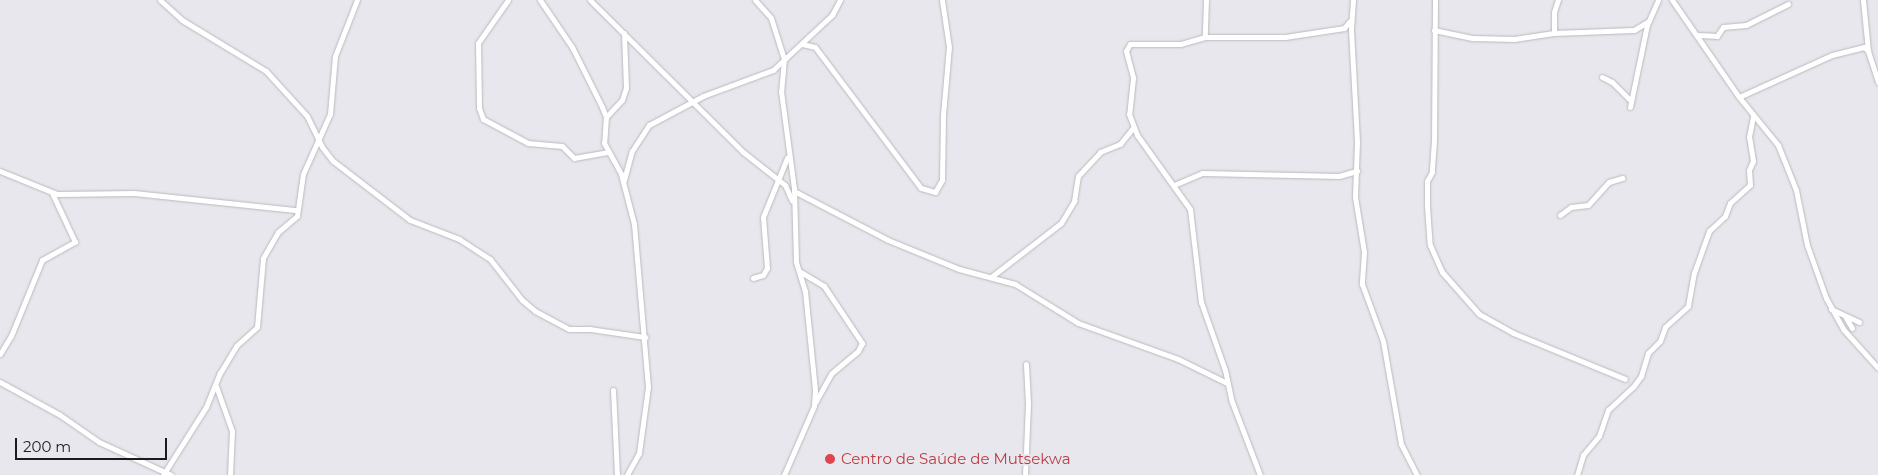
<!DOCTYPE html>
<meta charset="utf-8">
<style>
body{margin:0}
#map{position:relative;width:1878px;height:475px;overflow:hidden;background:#e7e7ed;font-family:Montserrat,sans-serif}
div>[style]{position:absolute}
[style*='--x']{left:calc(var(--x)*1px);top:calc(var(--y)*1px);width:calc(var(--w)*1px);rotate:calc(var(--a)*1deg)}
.roads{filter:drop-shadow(0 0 1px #bab9bf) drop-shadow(0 0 1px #bab9bf)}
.street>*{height:5px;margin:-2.5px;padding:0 2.5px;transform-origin:2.5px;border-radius:2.5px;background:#fff}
.dots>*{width:14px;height:14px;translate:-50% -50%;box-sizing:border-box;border:2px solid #e7e7ed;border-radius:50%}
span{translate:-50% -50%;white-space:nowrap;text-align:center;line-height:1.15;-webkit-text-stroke:4px #e7e7ed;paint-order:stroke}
.health-label{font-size:15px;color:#be3a42}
.left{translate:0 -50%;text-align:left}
.scale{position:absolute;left:15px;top:438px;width:152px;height:22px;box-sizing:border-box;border:2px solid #1b1b1d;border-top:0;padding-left:6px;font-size:15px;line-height:18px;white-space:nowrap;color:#1b1b1d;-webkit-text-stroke:4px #e7e7ed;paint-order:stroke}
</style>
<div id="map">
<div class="roads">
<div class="street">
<i style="--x:160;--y:0;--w:30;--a:42"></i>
<i style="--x:182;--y:20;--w:98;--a:31.3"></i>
<i style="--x:266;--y:71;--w:61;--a:47.7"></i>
<i style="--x:307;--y:116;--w:34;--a:64"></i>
<i style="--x:322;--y:147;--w:18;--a:52"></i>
<i style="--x:333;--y:161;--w:97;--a:37.5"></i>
<i style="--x:410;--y:220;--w:53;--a:21.2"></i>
<i style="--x:459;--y:239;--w:37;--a:33"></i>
<i style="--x:490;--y:259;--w:52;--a:52"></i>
<i style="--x:522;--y:300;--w:17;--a:40"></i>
<i style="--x:535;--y:311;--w:38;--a:28"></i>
<i style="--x:569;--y:329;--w:21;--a:0"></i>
<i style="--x:590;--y:329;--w:56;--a:8.3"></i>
<i style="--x:508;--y:0;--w:52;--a:124.9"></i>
<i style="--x:478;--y:43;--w:65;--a:89.1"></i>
<i style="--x:479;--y:108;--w:12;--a:70"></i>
<i style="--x:483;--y:119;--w:51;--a:28.1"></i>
<i style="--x:528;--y:143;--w:34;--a:5"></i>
<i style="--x:562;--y:146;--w:17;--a:45"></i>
<i style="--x:574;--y:158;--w:34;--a:-10"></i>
<i style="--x:540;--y:0;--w:57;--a:55.8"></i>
<i style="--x:572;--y:47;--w:67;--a:63.4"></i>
<i style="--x:602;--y:107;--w:11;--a:68"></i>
<i style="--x:606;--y:117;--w:26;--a:94"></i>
<i style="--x:604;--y:143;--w:35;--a:61"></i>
<i style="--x:621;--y:174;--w:52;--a:75.4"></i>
<i style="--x:634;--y:224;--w:164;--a:85.1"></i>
<i style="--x:648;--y:387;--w:67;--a:97.8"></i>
<i style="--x:639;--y:453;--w:25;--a:119"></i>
<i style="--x:590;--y:0;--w:216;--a:44.8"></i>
<i style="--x:743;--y:152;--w:53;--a:38.2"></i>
<i style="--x:785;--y:185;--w:17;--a:66"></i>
<i style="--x:755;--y:0;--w:24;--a:48"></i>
<i style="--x:771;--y:18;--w:43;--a:72.4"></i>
<i style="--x:784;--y:59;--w:32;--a:95"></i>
<i style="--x:781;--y:91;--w:99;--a:82.4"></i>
<i style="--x:794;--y:189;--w:73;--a:88.4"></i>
<i style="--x:796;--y:262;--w:30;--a:73"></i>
<i style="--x:805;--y:291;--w:100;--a:84.2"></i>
<i style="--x:815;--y:390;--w:16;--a:94"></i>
<i style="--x:814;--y:406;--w:75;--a:113.5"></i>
<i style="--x:1206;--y:0;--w:37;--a:92"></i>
<i style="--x:1205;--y:37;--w:25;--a:164"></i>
<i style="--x:1181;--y:44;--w:51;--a:180"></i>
<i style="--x:1130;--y:44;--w:8;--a:120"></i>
<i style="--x:1126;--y:51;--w:28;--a:75"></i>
<i style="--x:1133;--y:78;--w:36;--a:96"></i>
<i style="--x:1129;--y:114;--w:22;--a:69"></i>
<i style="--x:1137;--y:135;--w:91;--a:54.4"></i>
<i style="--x:1190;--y:209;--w:94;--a:83.3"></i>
<i style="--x:1201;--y:302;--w:72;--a:70.6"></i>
<i style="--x:1225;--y:370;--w:33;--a:78"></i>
<i style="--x:1232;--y:402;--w:78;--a:69"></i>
<i style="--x:1353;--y:0;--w:30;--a:94"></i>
<i style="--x:1351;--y:30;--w:112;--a:86.9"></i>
<i style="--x:1357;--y:142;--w:55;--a:92.1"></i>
<i style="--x:1355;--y:197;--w:56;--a:80.7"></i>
<i style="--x:1364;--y:252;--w:32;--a:94"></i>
<i style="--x:1362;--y:284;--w:61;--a:69.8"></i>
<i style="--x:1383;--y:341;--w:105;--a:80.1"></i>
<i style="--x:1401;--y:444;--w:35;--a:63"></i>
<i style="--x:1435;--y:0;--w:140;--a:90.4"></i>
<i style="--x:1434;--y:140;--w:32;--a:94"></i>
<i style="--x:1432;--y:172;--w:10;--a:119"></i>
<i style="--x:1427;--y:181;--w:25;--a:90"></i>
<i style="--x:1427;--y:206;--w:39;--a:86"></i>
<i style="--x:1430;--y:245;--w:30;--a:66"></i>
<i style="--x:1442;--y:272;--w:56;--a:48.6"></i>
<i style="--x:1479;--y:314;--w:39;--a:29"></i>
<i style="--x:1513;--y:333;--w:121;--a:22.3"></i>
<i style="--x:1672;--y:0;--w:118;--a:55.4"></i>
<i style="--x:1739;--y:97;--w:62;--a:50.9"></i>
<i style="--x:1778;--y:145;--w:48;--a:68.2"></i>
<i style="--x:1796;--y:190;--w:56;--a:78.7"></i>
<i style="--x:1807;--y:245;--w:56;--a:70.3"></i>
<i style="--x:1826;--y:298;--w:35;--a:61"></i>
<i style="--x:1843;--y:329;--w:52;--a:48.1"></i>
<i style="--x:1863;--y:0;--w:51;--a:84.4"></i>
<i style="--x:1434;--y:30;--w:40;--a:12"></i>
<i style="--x:1473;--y:38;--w:41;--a:1.4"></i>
<i style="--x:1514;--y:39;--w:40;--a:-8.5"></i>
<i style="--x:1554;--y:33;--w:80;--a:-2.1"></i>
<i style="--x:1634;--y:30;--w:17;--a:-31"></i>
<i style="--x:1554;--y:33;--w:21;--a:-90"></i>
<i style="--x:1554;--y:12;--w:13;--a:-72"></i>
<i style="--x:1698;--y:35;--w:19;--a:3"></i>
<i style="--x:1717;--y:36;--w:11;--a:-56"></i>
<i style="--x:1723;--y:27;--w:23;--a:-5"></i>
<i style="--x:1746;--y:25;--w:47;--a:-26.6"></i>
<i style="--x:1205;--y:37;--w:80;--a:0"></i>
<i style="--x:1285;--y:37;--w:60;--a:-8.7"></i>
<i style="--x:1344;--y:28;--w:9;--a:-49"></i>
<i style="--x:802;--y:44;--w:13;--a:13"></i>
<i style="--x:815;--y:47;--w:176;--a:53.1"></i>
<i style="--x:921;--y:188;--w:15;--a:16"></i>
<i style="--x:935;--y:192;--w:14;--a:-60"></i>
<i style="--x:942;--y:180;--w:65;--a:-89.1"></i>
<i style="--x:943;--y:115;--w:68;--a:-85"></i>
<i style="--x:949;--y:47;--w:48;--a:-98.5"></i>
<i style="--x:1602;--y:77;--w:11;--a:27"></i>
<i style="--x:1612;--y:82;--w:27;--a:45"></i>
<i style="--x:1739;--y:97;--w:102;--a:-24.3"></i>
<i style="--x:1832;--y:55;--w:33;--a:-14"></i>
<i style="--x:1864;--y:47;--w:6;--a:45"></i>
<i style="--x:1868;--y:51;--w:33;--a:72"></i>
<i style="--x:1630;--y:107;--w:84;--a:-78.3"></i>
<i style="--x:1647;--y:25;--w:27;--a:-66"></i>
<i style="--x:606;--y:117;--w:23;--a:-47"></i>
<i style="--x:622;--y:100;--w:13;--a:-72"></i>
<i style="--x:626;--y:88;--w:55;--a:-92.1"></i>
<i style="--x:0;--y:171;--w:61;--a:22"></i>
<i style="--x:57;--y:194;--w:77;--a:-0.7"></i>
<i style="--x:134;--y:193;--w:164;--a:6"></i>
<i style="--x:624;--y:180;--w:30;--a:-75"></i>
<i style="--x:632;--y:151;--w:31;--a:-57"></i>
<i style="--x:649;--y:125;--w:61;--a:-28.2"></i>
<i style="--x:703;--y:96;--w:75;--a:-20.4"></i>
<i style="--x:773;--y:70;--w:81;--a:-43"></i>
<i style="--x:832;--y:15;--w:17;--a:-62"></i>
<i style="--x:1174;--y:185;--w:30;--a:-23"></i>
<i style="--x:1202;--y:173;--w:137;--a:1.3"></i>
<i style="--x:1339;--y:176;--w:19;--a:-16"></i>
<i style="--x:794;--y:191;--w:106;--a:27.5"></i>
<i style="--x:888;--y:240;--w:77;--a:22.2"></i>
<i style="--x:959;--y:269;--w:58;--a:15"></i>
<i style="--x:1015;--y:284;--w:74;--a:31.8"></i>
<i style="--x:1078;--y:323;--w:106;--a:19.8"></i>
<i style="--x:1178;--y:359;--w:55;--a:26.1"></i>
<i style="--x:1560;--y:215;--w:14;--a:-36"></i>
<i style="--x:1571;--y:207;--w:17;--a:-7"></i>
<i style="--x:1588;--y:205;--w:31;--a:-48"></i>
<i style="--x:1609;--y:182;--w:14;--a:-17"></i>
<i style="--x:799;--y:271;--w:29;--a:31"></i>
<i style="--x:824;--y:286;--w:69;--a:56.3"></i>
<i style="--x:862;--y:343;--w:9;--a:117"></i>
<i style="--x:858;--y:351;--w:35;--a:140"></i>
<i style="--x:831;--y:374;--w:33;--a:119"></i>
<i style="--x:991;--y:277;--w:88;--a:-37.6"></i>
<i style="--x:1061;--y:223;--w:26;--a:-59"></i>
<i style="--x:1074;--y:201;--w:25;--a:-81"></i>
<i style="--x:1078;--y:176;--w:33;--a:-47"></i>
<i style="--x:1100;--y:152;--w:22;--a:-22"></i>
<i style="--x:1120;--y:144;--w:21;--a:-51"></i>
<i style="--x:753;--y:278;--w:10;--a:-17"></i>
<i style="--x:763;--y:275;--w:8;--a:-60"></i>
<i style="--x:767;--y:268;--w:51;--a:-94.5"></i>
<i style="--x:763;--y:217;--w:64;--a:-67.9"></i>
<i style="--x:1831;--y:309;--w:31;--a:25"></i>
<i style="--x:1845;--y:316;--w:14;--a:60"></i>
<i style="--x:0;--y:354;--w:21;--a:-59"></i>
<i style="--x:11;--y:336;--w:82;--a:-67.8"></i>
<i style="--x:42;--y:260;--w:38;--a:-29"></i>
<i style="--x:75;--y:242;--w:54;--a:-115.1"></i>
<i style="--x:0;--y:382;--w:68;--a:28.8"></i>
<i style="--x:60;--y:415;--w:47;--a:34.7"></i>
<i style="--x:99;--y:442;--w:79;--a:24.6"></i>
<i style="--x:216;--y:386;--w:48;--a:70.4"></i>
<i style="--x:232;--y:431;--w:44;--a:92.6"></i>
<i style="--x:613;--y:390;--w:85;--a:87.3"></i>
<i style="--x:163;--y:475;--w:80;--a:-57.7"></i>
<i style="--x:206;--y:407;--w:37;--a:-68"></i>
<i style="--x:220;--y:373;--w:31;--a:-59"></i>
<i style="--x:236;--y:346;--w:28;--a:-42"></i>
<i style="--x:257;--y:327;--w:69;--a:-85"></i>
<i style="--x:263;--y:258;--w:30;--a:-60"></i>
<i style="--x:278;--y:232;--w:25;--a:-40"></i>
<i style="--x:297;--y:216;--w:42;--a:-81.9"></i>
<i style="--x:303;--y:174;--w:66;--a:-65.8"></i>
<i style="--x:330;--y:114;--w:58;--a:-85.1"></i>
<i style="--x:335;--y:56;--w:60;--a:-68.6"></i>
<i style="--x:1025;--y:475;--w:72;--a:-87.6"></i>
<i style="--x:1028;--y:403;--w:39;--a:-93"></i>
<i style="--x:1577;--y:475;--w:21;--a:-73"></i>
<i style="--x:1583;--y:455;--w:25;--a:-50"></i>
<i style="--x:1599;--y:436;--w:28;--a:-71"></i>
<i style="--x:1608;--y:410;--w:34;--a:-43"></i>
<i style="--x:1633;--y:387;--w:14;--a:-54"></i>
<i style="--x:1641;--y:376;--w:24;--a:-73"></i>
<i style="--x:1648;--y:353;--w:17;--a:-45"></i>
<i style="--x:1660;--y:341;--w:15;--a:-70"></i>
<i style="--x:1665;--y:327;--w:31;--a:-42"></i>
<i style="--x:1688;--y:306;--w:34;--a:-80"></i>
<i style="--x:1694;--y:273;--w:45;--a:-70.3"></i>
<i style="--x:1709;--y:231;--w:22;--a:-43"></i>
<i style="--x:1725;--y:216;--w:14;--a:-69"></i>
<i style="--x:1730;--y:203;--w:27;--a:-42"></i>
<i style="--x:1750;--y:185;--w:15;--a:-94"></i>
<i style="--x:1749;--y:170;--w:10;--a:-66"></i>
<i style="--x:1753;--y:161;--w:24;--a:-99"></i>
<i style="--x:1749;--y:137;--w:21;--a:-79"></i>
</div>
</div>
<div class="dots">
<i style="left:830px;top:459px;background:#e0444e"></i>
</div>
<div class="health-label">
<span class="left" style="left:841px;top:459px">Centro de Saúde de Mutsekwa</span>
</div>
<div class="scale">200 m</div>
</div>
